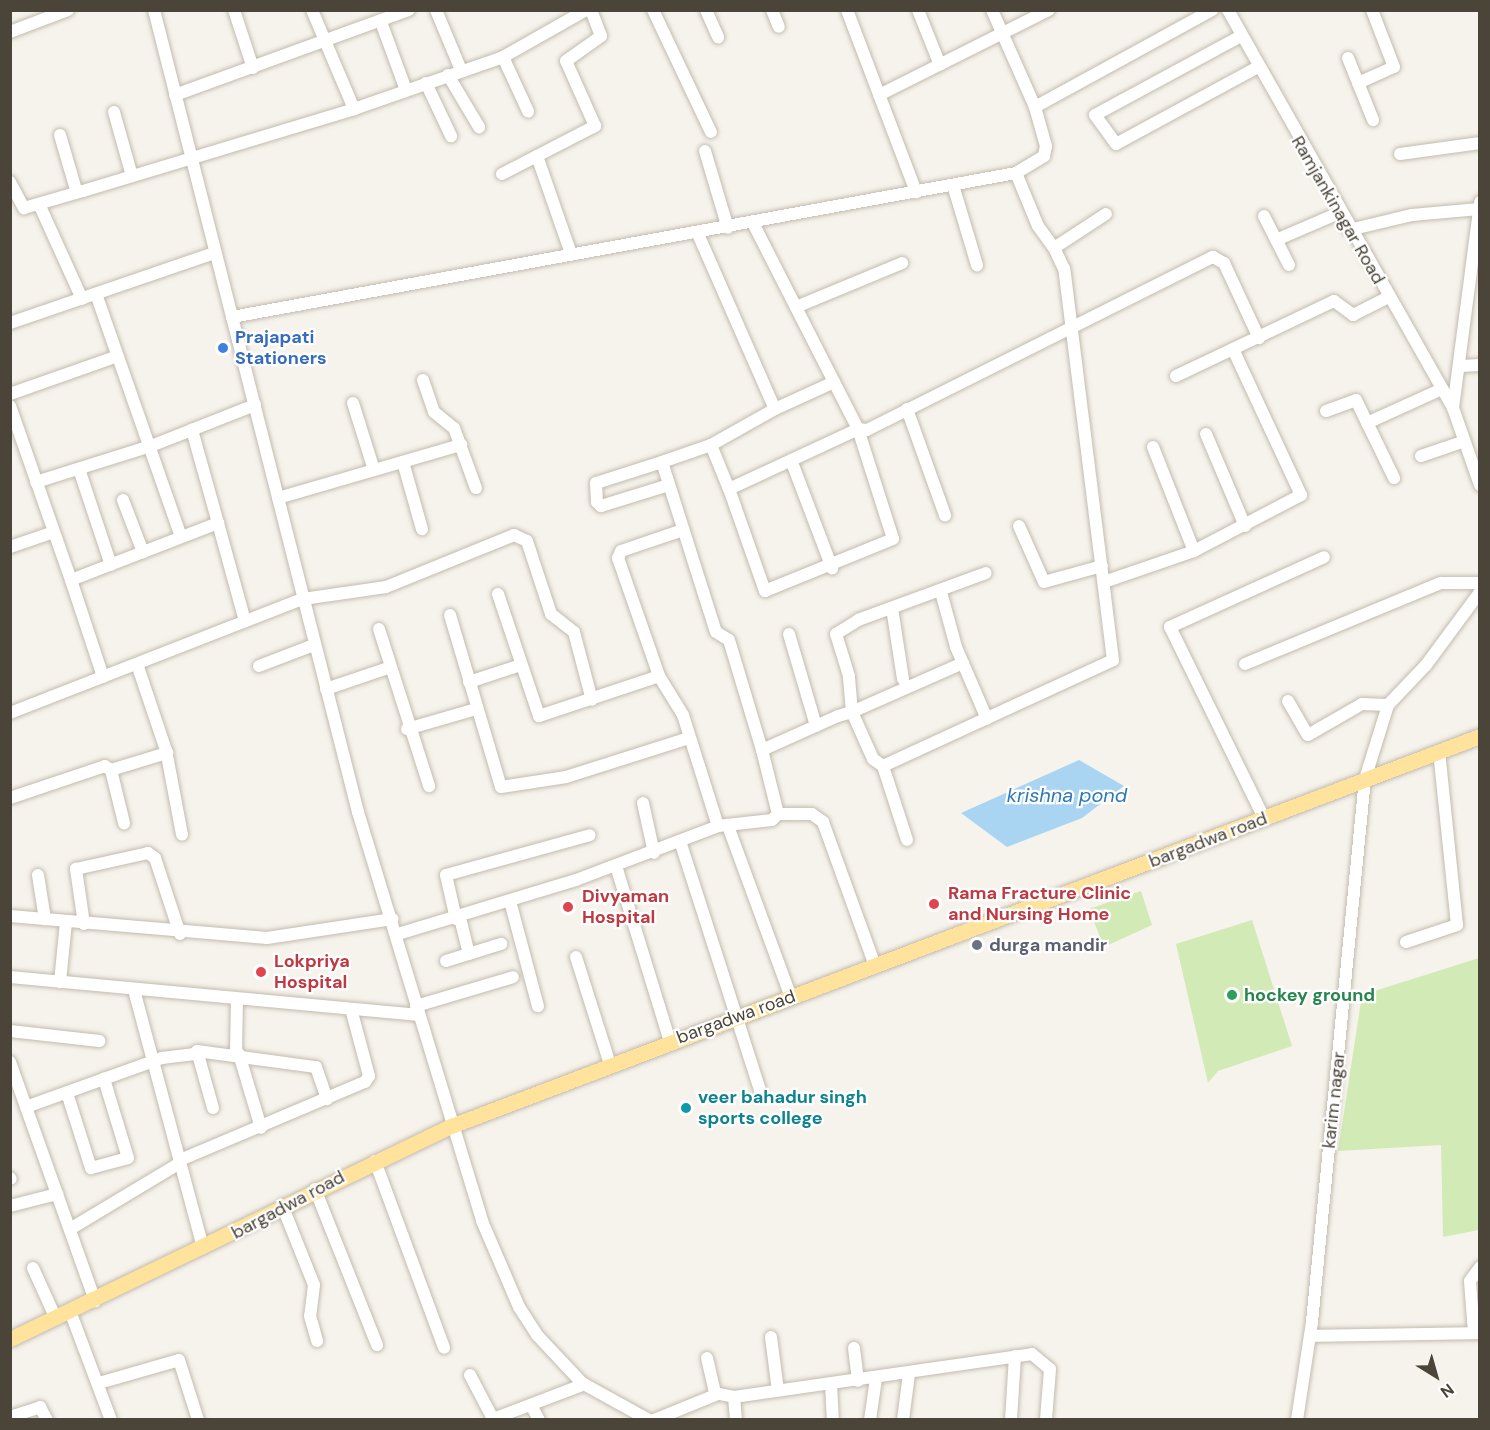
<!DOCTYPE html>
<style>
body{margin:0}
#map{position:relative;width:1490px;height:1430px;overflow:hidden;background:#f6f3ec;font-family:"DM Sans",sans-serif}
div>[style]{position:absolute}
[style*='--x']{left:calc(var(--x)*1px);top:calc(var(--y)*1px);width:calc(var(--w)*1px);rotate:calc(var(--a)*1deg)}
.green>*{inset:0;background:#d2eab5}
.water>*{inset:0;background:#a9d4f2}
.roads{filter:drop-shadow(0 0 2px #c2bbae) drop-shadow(0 0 2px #c2bbae)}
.minor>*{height:12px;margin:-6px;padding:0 6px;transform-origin:6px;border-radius:6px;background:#fff}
.major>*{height:15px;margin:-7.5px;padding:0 7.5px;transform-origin:7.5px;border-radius:7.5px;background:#ffe39c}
.dots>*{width:16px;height:16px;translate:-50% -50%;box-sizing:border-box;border:3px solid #fff;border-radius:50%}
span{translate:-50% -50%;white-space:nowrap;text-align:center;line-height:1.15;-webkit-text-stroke:4.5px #fff;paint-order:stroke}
.street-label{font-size:18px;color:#4b4439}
.shop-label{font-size:18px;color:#366cbe;font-weight:700}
.left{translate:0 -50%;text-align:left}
.health-label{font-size:18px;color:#be3a42;font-weight:700}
.worship-label{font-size:18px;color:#5b616d;font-weight:700}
.leisure-label{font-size:18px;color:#27864d;font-weight:700}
.culture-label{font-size:18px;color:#0d838f;font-weight:700}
.water-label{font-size:20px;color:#2e7ab2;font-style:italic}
.frame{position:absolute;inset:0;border:12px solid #4b4439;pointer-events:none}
.north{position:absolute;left:1406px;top:1346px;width:60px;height:60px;-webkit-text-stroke:4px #fff;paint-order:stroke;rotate:143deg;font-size:16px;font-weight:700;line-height:24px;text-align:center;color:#4b4439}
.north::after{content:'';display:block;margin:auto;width:21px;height:27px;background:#4b4439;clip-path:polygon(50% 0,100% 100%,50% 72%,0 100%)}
</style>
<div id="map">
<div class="green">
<i style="clip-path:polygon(1141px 891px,1152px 925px,1104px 947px,1089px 909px)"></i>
<i style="clip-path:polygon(1252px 920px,1292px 1046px,1218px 1071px,1208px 1083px,1176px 944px)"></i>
<i style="clip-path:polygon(1479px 958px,1479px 1230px,1443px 1237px,1441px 1145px,1338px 1151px,1362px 995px)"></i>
</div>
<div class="water">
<i style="clip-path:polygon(1079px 760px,1124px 786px,1082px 818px,1007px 847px,961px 813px)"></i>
</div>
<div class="roads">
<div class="minor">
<i style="--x:154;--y:10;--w:828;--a:75.73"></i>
<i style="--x:358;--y:812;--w:427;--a:73.1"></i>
<i style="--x:482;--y:1221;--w:94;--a:66.7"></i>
<i style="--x:519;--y:1307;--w:33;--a:57"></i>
<i style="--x:537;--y:1335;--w:66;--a:46.8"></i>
<i style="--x:582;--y:1383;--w:77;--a:28.9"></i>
<i style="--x:234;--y:10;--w:61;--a:71.9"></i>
<i style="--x:312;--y:10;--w:108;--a:67"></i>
<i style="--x:436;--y:10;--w:65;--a:67.4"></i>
<i style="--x:653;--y:10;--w:135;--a:64.6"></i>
<i style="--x:706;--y:10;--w:30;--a:66"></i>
<i style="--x:772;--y:10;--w:18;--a:68"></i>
<i style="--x:847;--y:10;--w:195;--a:69.2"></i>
<i style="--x:918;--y:10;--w:59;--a:68.2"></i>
<i style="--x:1228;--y:10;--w:457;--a:60.5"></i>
<i style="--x:1453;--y:408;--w:82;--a:70.7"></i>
<i style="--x:381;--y:22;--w:72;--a:69.8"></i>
<i style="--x:10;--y:32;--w:62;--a:-20.8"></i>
<i style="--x:1241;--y:36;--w:166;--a:151.6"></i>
<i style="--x:1095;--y:115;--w:36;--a:54"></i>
<i style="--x:1116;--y:144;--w:162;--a:-28.5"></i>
<i style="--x:503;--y:57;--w:60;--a:65.2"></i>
<i style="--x:1348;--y:58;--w:67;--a:68"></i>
<i style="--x:448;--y:75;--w:61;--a:59.2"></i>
<i style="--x:426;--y:83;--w:59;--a:64.7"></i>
<i style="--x:1358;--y:83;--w:39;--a:-24"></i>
<i style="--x:1394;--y:67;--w:61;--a:-111.1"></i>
<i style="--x:175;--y:95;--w:249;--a:-20"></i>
<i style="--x:879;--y:95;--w:190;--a:-26.6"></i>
<i style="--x:1035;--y:107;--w:202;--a:-28.7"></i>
<i style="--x:114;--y:112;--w:66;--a:74.3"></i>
<i style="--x:60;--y:135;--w:60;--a:73.7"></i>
<i style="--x:705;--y:151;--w:80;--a:73.4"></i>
<i style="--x:1400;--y:154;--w:81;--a:-7.8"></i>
<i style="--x:537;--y:156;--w:101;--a:70.8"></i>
<i style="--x:1016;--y:173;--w:57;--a:67.5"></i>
<i style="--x:1038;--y:226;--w:27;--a:54"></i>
<i style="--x:502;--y:174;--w:105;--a:-27.3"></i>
<i style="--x:595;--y:126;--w:71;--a:-114"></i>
<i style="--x:566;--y:61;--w:43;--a:-35.5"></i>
<i style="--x:601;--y:36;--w:28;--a:-111"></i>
<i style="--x:10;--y:182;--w:30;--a:62"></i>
<i style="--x:24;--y:208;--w:61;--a:-16.1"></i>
<i style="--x:83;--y:191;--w:283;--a:-16.8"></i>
<i style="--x:354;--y:109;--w:158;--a:-19.2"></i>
<i style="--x:503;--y:57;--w:95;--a:-29.5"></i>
<i style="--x:953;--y:185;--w:84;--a:73.3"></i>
<i style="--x:39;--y:204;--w:104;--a:65.6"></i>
<i style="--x:1264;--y:216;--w:55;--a:63"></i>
<i style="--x:753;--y:223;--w:231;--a:63"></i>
<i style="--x:858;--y:429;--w:9;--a:6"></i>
<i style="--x:867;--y:430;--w:387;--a:-26.6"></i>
<i style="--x:1213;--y:257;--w:13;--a:29"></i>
<i style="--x:1224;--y:263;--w:83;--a:65"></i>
<i style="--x:1349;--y:230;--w:65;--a:-13.4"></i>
<i style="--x:1412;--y:215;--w:67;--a:-5.1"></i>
<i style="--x:698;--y:234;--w:191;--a:66.3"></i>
<i style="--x:775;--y:409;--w:73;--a:150.6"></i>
<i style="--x:711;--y:445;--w:52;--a:160.9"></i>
<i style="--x:662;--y:462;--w:178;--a:72.4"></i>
<i style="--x:716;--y:632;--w:15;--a:32"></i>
<i style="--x:729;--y:640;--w:115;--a:73.3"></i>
<i style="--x:1276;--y:240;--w:69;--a:-23.2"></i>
<i style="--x:96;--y:294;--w:257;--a:70.7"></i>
<i style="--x:796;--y:307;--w:115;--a:-22.5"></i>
<i style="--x:232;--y:317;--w:797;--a:-10.41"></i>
<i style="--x:1016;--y:173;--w:33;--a:-31"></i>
<i style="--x:1044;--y:156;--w:10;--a:-79"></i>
<i style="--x:1046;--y:146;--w:41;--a:-105.8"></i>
<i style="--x:1035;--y:107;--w:106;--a:-113.9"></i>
<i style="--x:10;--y:323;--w:216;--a:-18.9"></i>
<i style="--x:1461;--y:366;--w:19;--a:-3"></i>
<i style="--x:1176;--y:376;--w:175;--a:-25.4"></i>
<i style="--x:1334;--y:301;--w:24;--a:36"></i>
<i style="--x:1353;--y:315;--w:39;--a:-27"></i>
<i style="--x:423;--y:380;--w:34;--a:71"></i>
<i style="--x:434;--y:412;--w:26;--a:39"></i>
<i style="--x:454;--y:428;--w:64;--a:69.9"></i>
<i style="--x:10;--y:394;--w:114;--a:-19.4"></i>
<i style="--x:353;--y:403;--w:70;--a:72.6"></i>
<i style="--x:10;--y:406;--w:184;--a:70.7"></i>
<i style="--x:71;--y:580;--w:158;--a:-21.2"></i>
<i style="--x:218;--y:523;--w:97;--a:-105.6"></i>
<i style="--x:1453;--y:408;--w:208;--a:-82.5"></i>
<i style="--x:775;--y:409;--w:65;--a:-24.6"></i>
<i style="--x:907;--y:409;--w:113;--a:70.3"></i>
<i style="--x:1326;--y:411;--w:32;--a:-20"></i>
<i style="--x:1356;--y:400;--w:87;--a:64"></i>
<i style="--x:1367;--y:423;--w:82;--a:-24.4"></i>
<i style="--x:858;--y:429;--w:115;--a:72.3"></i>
<i style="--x:893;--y:539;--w:138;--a:157.9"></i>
<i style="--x:765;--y:591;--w:108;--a:-109.4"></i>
<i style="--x:729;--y:489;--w:142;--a:-24.9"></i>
<i style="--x:1206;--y:434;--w:100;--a:67"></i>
<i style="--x:711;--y:445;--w:48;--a:67.8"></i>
<i style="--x:1153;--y:447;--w:112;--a:68.5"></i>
<i style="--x:1421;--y:456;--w:46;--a:-18.8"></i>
<i style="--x:791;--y:460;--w:116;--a:69.2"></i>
<i style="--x:403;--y:462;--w:70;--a:74.2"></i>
<i style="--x:662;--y:462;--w:69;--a:162.3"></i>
<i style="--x:596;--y:483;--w:19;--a:87"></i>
<i style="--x:597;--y:502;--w:6;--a:45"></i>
<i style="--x:601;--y:506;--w:71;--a:-17.2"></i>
<i style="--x:79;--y:469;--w:101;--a:71.6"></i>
<i style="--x:36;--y:482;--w:121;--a:-17.4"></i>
<i style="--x:151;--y:446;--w:112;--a:-21.5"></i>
<i style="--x:278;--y:498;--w:191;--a:-16.2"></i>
<i style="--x:123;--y:500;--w:56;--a:69"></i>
<i style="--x:218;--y:523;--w:102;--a:74.6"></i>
<i style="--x:1019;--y:526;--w:61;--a:65.9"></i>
<i style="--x:1044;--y:582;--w:60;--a:-15.4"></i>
<i style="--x:683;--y:530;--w:65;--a:161.3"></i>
<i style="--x:621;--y:551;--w:8;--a:113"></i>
<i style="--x:618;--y:558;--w:125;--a:70.8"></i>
<i style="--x:659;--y:676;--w:46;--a:58.4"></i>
<i style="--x:683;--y:715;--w:116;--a:72.5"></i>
<i style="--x:10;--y:547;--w:46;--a:-18.8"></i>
<i style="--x:71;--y:580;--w:102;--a:71.7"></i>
<i style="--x:1104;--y:582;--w:95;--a:-19"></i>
<i style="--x:1194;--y:551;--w:121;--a:-27.6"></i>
<i style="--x:1301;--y:495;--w:161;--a:-115"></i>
<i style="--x:941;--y:592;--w:57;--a:74.7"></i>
<i style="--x:956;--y:647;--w:78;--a:66.7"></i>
<i style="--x:498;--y:594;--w:129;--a:71.4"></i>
<i style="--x:539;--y:716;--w:126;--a:-18.4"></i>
<i style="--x:892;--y:608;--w:72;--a:81.2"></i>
<i style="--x:450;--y:615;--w:179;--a:73.5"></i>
<i style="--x:501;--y:787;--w:66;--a:-8.7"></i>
<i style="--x:566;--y:777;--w:129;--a:-17.6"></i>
<i style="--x:379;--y:629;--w:165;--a:72.3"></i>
<i style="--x:789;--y:634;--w:96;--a:73.6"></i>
<i style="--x:963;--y:663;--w:121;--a:156.2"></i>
<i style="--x:852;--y:712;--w:36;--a:-95"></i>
<i style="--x:849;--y:676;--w:44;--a:-107.2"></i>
<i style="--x:836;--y:634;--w:26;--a:-32"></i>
<i style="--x:858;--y:620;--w:136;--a:-20.2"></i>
<i style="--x:137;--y:664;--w:91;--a:71.4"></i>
<i style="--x:166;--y:750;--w:86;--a:79.3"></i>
<i style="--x:1245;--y:664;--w:212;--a:-22.5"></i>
<i style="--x:1441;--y:583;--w:39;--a:0"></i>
<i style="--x:259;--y:666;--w:59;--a:-20.9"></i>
<i style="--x:469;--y:682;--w:55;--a:-18.1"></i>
<i style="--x:326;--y:689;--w:65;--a:-18.7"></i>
<i style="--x:1288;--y:701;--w:39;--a:60"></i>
<i style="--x:1308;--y:735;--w:62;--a:-29.9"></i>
<i style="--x:1362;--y:704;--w:26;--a:2"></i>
<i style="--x:10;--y:713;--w:314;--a:-21.3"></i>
<i style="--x:303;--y:599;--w:84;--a:-8.2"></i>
<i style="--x:386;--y:587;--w:138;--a:-22.1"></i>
<i style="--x:514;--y:535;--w:14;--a:25"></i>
<i style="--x:527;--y:541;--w:77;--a:71.8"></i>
<i style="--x:551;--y:614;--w:29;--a:38"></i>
<i style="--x:574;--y:632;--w:70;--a:75.2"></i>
<i style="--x:407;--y:729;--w:72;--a:-16.2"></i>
<i style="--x:111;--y:770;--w:59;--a:-16.9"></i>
<i style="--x:10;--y:798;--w:100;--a:-18.6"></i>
<i style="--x:105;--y:766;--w:7;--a:34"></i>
<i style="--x:111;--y:770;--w:55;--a:76.2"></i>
<i style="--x:643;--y:803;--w:51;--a:77.6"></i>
<i style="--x:778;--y:814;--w:34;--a:0"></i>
<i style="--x:812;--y:814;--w:14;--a:36"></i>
<i style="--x:823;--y:822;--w:153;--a:70.1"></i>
<i style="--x:1264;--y:818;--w:213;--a:-116.2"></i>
<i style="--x:1170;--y:627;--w:169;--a:-24.4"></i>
<i style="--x:728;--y:826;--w:182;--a:69.8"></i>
<i style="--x:907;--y:840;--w:78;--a:-108"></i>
<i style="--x:883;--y:766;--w:253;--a:-24.7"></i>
<i style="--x:1113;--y:660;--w:394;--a:-97.1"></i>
<i style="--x:1064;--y:269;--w:23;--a:-115"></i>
<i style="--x:1054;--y:248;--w:62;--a:-33.2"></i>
<i style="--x:680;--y:841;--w:262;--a:72.2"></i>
<i style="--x:616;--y:866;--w:183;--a:72.9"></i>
<i style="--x:38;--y:875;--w:45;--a:81"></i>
<i style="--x:510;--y:901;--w:109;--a:75.1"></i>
<i style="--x:10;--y:916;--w:258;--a:4.9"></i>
<i style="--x:267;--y:938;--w:127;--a:-8.6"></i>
<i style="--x:460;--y:918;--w:37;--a:76"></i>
<i style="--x:456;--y:919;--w:45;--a:-102.8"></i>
<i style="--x:446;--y:875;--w:149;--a:-15.5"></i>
<i style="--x:84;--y:924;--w:56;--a:-98.3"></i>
<i style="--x:76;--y:869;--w:74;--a:-12.5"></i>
<i style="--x:148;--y:853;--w:9;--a:36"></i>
<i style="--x:155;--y:858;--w:80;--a:71.8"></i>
<i style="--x:398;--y:934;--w:186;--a:-16.9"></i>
<i style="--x:576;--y:880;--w:152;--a:-20.8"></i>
<i style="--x:718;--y:826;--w:54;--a:-6.3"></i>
<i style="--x:772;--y:820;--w:8;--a:-45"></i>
<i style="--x:778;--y:814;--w:66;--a:-104"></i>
<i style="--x:762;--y:750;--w:83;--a:-24.1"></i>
<i style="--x:838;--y:716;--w:15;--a:-16"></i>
<i style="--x:852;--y:712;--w:51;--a:65.9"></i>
<i style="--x:873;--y:759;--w:12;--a:35"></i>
<i style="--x:1406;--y:942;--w:54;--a:-18.4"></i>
<i style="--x:1457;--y:925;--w:175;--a:-95.9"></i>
<i style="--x:576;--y:957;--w:112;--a:72.4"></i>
<i style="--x:446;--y:961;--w:58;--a:-17.2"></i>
<i style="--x:10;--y:977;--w:411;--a:5.3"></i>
<i style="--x:60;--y:982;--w:60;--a:-84.3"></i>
<i style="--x:134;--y:990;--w:267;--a:75"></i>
<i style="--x:416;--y:1006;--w:101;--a:-16.6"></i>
<i style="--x:10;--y:1031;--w:90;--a:6.4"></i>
<i style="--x:236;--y:1054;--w:55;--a:-89"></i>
<i style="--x:239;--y:1054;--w:77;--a:73.4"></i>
<i style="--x:10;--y:1062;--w:254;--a:70.4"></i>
<i style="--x:67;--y:1093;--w:79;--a:72.3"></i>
<i style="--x:91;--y:1168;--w:38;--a:-15"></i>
<i style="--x:128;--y:1158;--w:83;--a:-106.9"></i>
<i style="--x:26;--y:1107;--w:145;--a:-19.8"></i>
<i style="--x:162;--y:1058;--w:33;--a:-7"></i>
<i style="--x:213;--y:1108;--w:59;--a:-105.7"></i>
<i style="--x:197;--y:1051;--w:120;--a:7.7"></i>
<i style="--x:316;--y:1067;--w:34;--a:71"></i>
<i style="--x:180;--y:1160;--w:201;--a:-22.9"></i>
<i style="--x:365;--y:1082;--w:7;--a:-56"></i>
<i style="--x:369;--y:1076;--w:69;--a:-105"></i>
<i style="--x:375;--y:1161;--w:199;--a:69.7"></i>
<i style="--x:10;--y:1178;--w:1;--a:45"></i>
<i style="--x:315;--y:1189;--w:168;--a:68.3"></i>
<i style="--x:282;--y:1205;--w:86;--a:68.2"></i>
<i style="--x:314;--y:1285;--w:31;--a:97"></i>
<i style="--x:310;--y:1316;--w:26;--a:74"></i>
<i style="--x:10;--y:1206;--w:49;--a:-14.3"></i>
<i style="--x:70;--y:1229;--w:128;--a:-31"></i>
<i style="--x:33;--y:1268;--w:56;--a:65.7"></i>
<i style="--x:70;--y:1311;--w:116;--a:69.4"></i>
<i style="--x:1474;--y:1333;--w:52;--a:-94.4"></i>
<i style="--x:1470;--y:1281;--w:17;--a:-54"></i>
<i style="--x:1310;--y:1336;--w:170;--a:-1"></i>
<i style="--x:771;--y:1337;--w:54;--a:82.6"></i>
<i style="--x:854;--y:1348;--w:33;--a:83"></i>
<i style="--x:707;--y:1358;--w:36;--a:77"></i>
<i style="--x:715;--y:1393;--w:19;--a:12"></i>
<i style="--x:734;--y:1397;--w:23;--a:85"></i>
<i style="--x:470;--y:1375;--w:50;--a:62.4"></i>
<i style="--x:493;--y:1419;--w:98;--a:-20.8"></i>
<i style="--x:99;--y:1383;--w:83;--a:-16"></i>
<i style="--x:179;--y:1360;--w:63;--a:72.4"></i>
<i style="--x:831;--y:1384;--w:36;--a:87"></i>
<i style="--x:734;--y:1397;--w:301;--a:-8.2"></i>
<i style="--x:1032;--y:1354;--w:23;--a:40"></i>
<i style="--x:1050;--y:1369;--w:51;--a:94.5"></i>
<i style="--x:531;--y:1405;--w:17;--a:62"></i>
<i style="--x:10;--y:1417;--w:32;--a:-18"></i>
<i style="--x:40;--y:1407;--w:15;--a:62"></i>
<i style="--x:654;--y:1420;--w:69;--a:-22.1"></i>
<i style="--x:870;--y:1420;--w:41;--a:-81.7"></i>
<i style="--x:903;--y:1420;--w:46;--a:-82.6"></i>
<i style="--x:1011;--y:1420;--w:64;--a:-86.4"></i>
<i style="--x:1297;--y:1420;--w:99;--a:-81.3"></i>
<i style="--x:1312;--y:1322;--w:546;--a:-84.43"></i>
<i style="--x:1365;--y:779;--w:77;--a:-72.7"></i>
<i style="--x:1388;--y:705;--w:55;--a:-46.5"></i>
<i style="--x:1426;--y:665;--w:91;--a:-53.5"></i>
</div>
<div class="major">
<i style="--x:10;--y:1339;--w:490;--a:-25.8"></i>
<i style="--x:451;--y:1126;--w:1100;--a:-20.76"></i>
</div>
</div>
<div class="dots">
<i style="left:223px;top:348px;background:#3f7fe0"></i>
<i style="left:934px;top:904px;background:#e0444e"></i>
<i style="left:568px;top:907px;background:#e0444e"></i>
<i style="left:977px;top:945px;background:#6b7280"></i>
<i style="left:261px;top:972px;background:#e0444e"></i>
<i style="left:1232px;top:995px;background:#2e9e5b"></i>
<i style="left:686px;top:1108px;background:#0f9aa8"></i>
</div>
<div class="street-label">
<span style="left:1338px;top:210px;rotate:60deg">Ramjankinagar Road</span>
<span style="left:1208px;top:840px;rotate:-21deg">bargadwa road</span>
<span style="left:736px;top:1017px;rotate:-20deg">bargadwa road</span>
<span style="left:1334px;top:1100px;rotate:-84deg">karim nagar</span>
<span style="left:288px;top:1205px;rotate:-28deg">bargadwa road</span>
</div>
<div class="shop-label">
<span class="left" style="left:235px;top:348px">Prajapati<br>Stationers</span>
</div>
<div class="health-label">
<span class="left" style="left:948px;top:904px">Rama Fracture Clinic<br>and Nursing Home</span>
<span class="left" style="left:582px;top:907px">Divyaman<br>Hospital</span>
<span class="left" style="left:274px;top:972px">Lokpriya<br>Hospital</span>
</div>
<div class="worship-label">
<span class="left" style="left:989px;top:945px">durga mandir</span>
</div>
<div class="leisure-label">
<span class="left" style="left:1244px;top:995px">hockey ground</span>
</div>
<div class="culture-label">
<span class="left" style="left:698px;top:1108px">veer bahadur singh<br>sports college</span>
</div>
<div class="water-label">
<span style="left:1067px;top:795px">krishna pond</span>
</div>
<div class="frame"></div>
<div class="north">N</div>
</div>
